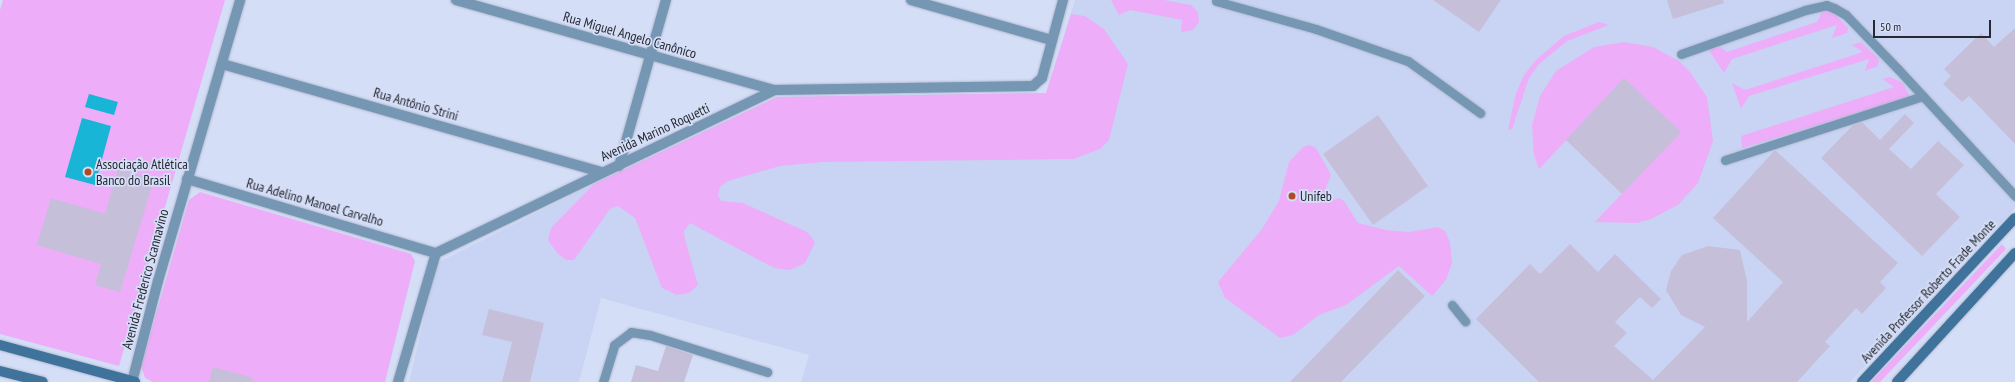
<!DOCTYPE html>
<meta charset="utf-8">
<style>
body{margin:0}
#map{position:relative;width:2015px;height:382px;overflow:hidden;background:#d5def7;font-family:"PT Sans Narrow",sans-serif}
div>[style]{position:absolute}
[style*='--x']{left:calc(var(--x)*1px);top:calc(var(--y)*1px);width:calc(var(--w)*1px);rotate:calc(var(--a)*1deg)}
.built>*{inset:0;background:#c9d4f4}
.green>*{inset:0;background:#edadf8}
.water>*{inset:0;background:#18b5d7}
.building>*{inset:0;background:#c5bfd9}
.roads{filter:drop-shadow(0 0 1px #b2bad0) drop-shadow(0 0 1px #b2bad0)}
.service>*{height:9px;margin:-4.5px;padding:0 4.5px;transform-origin:4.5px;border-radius:4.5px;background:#7597b3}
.minor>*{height:10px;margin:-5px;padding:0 5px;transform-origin:5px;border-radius:5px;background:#7597b3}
.secondary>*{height:10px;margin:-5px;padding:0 5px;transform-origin:5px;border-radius:5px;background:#3f739c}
.dots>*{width:11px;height:11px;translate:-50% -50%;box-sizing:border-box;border:2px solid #d5def7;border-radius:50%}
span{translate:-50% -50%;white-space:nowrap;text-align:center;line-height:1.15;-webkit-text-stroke:3.5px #d5def7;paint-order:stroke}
.street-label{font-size:14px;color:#262932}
.poi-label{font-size:14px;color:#262932}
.left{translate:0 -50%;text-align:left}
.scale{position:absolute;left:1873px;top:20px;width:118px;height:18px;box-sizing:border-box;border:2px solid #262932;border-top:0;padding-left:5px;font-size:12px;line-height:14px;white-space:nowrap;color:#262932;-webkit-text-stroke:3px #d5def7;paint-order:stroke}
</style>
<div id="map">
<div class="built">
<i style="clip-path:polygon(1075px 0,2015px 0,2015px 208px,1850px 382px,801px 382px,809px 355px,601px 298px,579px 382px,409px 382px,437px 263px,594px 184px,777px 97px,1046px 93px)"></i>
</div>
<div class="green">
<i style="clip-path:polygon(3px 0,225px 0,119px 366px,0 334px,0 10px)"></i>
<i style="clip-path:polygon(1111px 0,1164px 0,1191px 5px,1198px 12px,1199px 22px,1193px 30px,1181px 32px,1182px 20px,1130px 10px,1119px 15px)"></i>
<i style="clip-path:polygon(1830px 9px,1848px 28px,1847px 33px,1832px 38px,1837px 25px,1732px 59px,1724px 73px,1708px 49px,1720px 47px,1727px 52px,1817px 22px,1822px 12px)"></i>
<i style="clip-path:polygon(1071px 14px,1085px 16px,1104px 29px,1128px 64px,1109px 140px,1100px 149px,1074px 159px,823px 162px,780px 166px,728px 181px,720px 187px,718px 195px,721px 201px,743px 203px,807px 232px,815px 242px,805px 263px,790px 270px,774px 268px,690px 223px,684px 231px,685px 239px,698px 285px,689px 293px,677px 295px,662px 288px,635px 218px,618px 206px,610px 209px,574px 260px,566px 260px,557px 253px,548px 240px,551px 228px,594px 184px,777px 97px,1046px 93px)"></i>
<i style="clip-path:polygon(1599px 22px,1609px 25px,1567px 41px,1539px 64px,1529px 78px,1512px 129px,1508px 130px,1516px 93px,1524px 75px,1536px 60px,1564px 36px)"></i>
<i style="clip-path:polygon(1624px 42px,1653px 47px,1679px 61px,1690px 72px,1707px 97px,1713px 141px,1698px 183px,1678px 205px,1651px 219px,1637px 223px,1595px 222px,1680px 132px,1624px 79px,1539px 169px,1534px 155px,1532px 125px,1540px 96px,1556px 71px,1594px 47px)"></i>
<i style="clip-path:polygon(1861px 42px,1879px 59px,1878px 66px,1865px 71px,1869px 59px,1749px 96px,1741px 109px,1732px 83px,1745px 90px,1863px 52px,1852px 45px)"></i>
<i style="clip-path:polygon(1890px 77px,1903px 83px,1910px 97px,1742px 148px,1741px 136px,1894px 87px,1882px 79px)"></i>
<i style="clip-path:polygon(1309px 145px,1316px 148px,1331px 175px,1326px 187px,1327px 203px,1339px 198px,1344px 201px,1358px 223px,1386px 230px,1409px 232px,1438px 227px,1445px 231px,1450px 242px,1452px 263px,1446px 280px,1432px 296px,1399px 266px,1346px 305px,1319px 315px,1293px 335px,1280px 338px,1225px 298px,1218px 282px,1262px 229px,1279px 201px,1289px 162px,1303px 147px)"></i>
<i style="clip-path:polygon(200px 192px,411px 254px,415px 261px,385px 382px,153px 382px,145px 378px,141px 366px,189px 200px)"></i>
<i style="clip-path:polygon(2002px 244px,2006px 249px,1880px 382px,1871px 382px)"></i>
</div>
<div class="water">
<i style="clip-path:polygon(89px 94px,118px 102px,114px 115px,85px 107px)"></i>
<i style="clip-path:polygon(82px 118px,111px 126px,95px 185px,65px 177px)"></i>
</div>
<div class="building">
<i style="clip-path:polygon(1433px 0,1501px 0,1479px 32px)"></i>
<i style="clip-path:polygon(1667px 0,1723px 0,1724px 3px,1673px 19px)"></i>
<i style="clip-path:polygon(2015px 28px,2015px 144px,1969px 96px,1962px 102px,1943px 84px,1951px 76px,1944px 69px,1981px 33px,1994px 47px)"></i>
<i style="clip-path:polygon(1624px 78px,1681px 132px,1622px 194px,1566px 140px)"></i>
<i style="clip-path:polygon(1905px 114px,1914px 123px,1889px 149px,1911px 169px,1938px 141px,1964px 165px,1936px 194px,1960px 217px,1922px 256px,1821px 158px,1853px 125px,1862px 122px,1880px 140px)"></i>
<i style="clip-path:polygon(1378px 115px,1428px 186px,1373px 225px,1323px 154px)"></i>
<i style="clip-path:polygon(1775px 150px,1898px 263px,1880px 282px,1886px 288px,1862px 314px,1856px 308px,1825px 342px,1830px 346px,1797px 382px,1539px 382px,1476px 319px,1530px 264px,1540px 274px,1570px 244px,1598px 272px,1615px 254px,1661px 299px,1652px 308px,1640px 297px,1615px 322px,1627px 333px,1614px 346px,1653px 380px,1705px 327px,1681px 315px,1666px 290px,1671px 271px,1682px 255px,1708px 246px,1740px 250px,1747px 281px,1747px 322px,1783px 282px,1713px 218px)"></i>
<i style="clip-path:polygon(118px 169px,154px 179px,120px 292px,95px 285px,101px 264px,37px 245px,51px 198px,105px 214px)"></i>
<i style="clip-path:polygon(1398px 270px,1425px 296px,1341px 382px,1290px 382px)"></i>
<i style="clip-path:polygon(489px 309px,544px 323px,530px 382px,502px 382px,512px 342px,482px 335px)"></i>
<i style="clip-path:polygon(666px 346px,693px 355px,684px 382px,631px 382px,636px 365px,658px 371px)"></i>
<i style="clip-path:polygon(213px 367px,253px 378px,252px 382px,209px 382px)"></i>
</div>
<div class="roads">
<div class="service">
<i style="--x:1216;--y:1;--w:104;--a:15.6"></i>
<i style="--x:1316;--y:29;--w:97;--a:19.2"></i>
<i style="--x:1408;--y:61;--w:89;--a:35.8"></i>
<i style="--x:1681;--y:54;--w:132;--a:-19.5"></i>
<i style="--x:1805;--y:10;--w:22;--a:-13"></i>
<i style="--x:1826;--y:5;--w:9;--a:21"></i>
<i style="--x:1834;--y:8;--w:14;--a:30"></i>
<i style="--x:1846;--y:15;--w:75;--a:46.1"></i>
<i style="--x:1898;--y:69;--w:173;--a:47.3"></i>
<i style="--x:1725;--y:160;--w:208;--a:-17.9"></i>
<i style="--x:1452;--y:305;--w:21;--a:51"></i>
<i style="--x:603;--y:382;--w:39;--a:-73"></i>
<i style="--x:614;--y:345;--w:21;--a:-37"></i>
<i style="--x:631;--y:332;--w:19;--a:9"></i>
<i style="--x:650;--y:335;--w:123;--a:17.5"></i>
</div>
<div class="minor">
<i style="--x:456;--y:0;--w:330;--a:15.8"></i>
<i style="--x:911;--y:0;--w:146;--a:15.9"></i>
<i style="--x:222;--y:64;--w:395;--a:15.9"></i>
<i style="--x:619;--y:166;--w:173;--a:-74.2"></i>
<i style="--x:187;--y:179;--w:260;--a:16.6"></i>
<i style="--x:132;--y:382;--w:104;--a:-75.6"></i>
<i style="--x:158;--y:281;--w:293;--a:-73.7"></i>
<i style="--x:398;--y:382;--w:134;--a:-73.6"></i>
<i style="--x:436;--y:253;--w:375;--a:-25.7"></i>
<i style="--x:774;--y:90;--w:259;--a:-0.9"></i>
<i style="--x:1033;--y:86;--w:12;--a:-42"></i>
<i style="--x:1042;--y:78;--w:81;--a:-74.9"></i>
</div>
<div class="secondary">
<i style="--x:0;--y:345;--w:140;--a:15.3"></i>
<i style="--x:0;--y:371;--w:44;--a:14.3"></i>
<i style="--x:1862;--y:382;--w:224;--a:-47"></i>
<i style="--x:1897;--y:382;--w:175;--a:-47.5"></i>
</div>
</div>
<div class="dots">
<i style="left:88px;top:172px;background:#b24b25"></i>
<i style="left:1292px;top:196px;background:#b24b25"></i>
</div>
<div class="street-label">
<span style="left:630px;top:35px;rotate:16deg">Rua Miguel Angelo Canônico</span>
<span style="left:416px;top:104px;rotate:16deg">Rua Antônio Strini</span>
<span style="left:655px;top:132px;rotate:-25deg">Avenida Marino Roquetti</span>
<span style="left:315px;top:202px;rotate:16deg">Rua Adelino Manoel Carvalho</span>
<span style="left:145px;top:279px;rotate:-75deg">Avenida Frederico Scannavino</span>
<span style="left:1928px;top:291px;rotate:-47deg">Avenida Professor Roberto Frade Monte</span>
</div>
<div class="poi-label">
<span class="left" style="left:96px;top:172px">Associação Atlética<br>Banco do Brasil</span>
<span class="left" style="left:1300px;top:196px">Unifeb</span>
</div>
<div class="scale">50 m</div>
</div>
